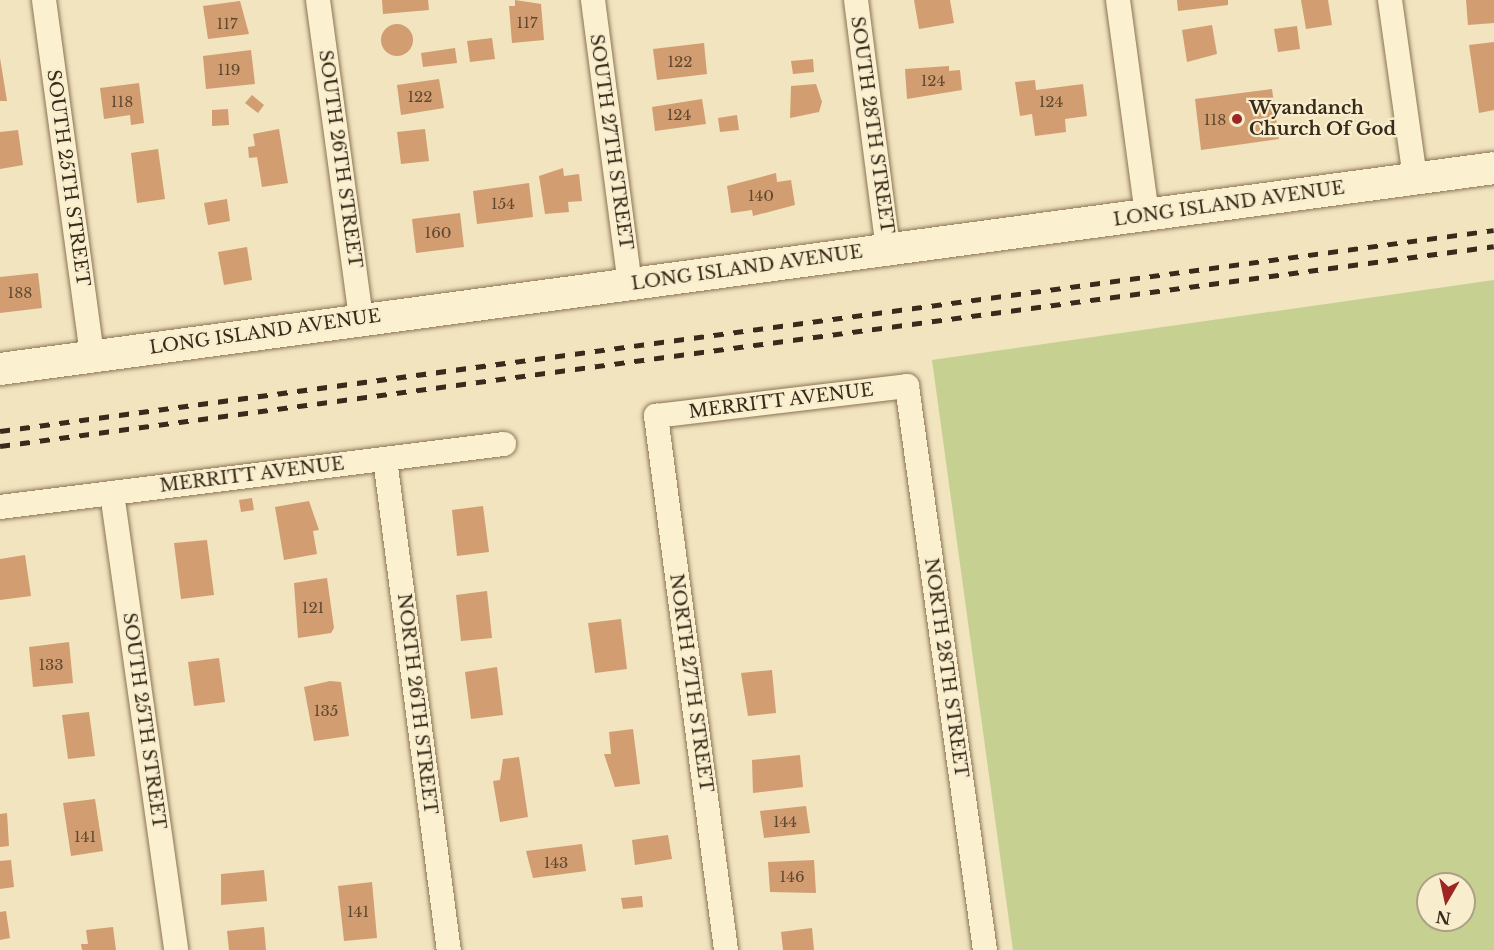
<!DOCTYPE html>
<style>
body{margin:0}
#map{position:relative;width:1494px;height:950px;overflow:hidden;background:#f1e4be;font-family:"Libre Baskerville",serif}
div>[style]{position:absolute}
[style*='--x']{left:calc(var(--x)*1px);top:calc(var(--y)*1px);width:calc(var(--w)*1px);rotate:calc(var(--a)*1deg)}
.green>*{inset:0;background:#c6d091}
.building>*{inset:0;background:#d29d70}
.round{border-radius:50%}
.roads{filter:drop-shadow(0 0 2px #8a7455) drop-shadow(0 0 2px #8a7455)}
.minor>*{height:24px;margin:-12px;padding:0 12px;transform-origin:12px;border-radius:12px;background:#fbf1d1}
.tertiary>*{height:32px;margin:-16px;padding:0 16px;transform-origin:16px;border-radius:16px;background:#fbf1d1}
.rail>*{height:4.5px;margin-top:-2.25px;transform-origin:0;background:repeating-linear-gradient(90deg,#392b1b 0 10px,transparent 0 20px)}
.dots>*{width:16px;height:16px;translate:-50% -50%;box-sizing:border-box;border:3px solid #f8eece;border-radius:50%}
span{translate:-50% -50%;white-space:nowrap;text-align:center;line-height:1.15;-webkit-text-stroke:4.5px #f8eece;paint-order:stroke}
.number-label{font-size:15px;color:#5f4830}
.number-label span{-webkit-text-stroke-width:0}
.poi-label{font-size:18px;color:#392b1b;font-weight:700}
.left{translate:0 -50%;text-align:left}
.street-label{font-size:18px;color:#392b1b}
.north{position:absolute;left:1416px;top:872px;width:60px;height:60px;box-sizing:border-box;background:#f8eece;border:2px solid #aca086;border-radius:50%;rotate:189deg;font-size:16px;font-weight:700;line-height:24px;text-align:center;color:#392b1b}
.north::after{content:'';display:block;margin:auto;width:21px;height:27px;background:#9e2521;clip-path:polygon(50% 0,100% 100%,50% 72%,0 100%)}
</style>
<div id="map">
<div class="green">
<i style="clip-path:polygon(evenodd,1494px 280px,1494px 950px,1013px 950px,932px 360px,1494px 280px,1428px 884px,1464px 884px,1464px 920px,1428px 920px,1428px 884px)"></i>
</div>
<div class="building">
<i style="clip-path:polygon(382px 0,428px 0,429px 10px,383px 14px)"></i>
<i style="clip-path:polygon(515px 0,541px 4px,544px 40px,512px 43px,509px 6px,515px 6px)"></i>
<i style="clip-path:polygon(914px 0,950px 0,954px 23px,919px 29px)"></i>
<i style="clip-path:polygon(1177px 0,1228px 0,1228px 5px,1178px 11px)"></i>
<i style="clip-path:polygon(1301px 0,1328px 0,1332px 25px,1306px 29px)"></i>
<i style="clip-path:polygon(1466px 0,1494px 0,1494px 23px,1468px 25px)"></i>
<i style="clip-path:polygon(240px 1px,249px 34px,208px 39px,203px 6px)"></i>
<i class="round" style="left:381px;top:24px;width:32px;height:32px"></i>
<i style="clip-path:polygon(1212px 25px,1217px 54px,1187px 62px,1182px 30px)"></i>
<i style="clip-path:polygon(1297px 26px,1300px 49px,1278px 52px,1274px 29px)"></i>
<i style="clip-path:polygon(492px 38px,495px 59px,470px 62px,467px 41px)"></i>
<i style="clip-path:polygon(1494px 42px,1494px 110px,1479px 113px,1469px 45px)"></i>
<i style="clip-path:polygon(704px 43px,707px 74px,657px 80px,653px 49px)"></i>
<i style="clip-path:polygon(455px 48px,457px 63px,423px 67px,421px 53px)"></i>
<i style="clip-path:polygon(251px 50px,255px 84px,206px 89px,203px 56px)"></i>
<i style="clip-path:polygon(0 58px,7px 101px,0 101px)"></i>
<i style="clip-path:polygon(813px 59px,814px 72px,793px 74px,791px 61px)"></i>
<i style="clip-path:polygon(949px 66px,949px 71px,960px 70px,962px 90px,907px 99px,905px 69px)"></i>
<i style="clip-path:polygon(439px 79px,444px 108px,401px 115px,397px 85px)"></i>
<i style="clip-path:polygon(1035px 80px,1036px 90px,1083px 84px,1087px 116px,1065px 119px,1066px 132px,1035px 136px,1032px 114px,1020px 116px,1015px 82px)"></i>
<i style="clip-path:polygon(139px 83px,144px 123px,131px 125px,130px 115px,104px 119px,100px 88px)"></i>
<i style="clip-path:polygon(816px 84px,822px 102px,819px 112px,790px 118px,791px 86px)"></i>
<i style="clip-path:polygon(1272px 89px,1279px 139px,1201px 150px,1195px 99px)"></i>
<i style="clip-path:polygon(252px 95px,264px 105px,258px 113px,245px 103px)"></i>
<i style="clip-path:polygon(702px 99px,706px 124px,655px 131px,652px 107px)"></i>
<i style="clip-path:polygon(228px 109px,229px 125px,212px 126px,212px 110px)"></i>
<i style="clip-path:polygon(737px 115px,739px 130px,720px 132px,718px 118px)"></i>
<i style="clip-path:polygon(279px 129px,288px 183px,262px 187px,257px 157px,249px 158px,248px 147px,255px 146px,253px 134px)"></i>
<i style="clip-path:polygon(425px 129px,429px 161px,401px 164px,397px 132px)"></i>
<i style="clip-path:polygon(18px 130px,23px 165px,0 169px,0 132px)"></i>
<i style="clip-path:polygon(158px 149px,165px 199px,137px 203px,131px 153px)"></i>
<i style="clip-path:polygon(563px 168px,564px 176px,579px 174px,582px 201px,568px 202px,569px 212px,545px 214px,539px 176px)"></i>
<i style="clip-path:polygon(776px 173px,777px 182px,791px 180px,795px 205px,753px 216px,752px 210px,731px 213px,727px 186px)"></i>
<i style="clip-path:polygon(529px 183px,533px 217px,477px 224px,473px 191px)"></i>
<i style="clip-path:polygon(227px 199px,230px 221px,208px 225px,204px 203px)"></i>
<i style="clip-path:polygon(460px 213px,464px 247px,416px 253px,412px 219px)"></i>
<i style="clip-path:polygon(247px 247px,252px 280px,224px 285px,218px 252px)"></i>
<i style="clip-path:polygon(38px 273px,42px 308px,0 313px,0 277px)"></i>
<i style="clip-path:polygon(252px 498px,254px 510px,241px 512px,239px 500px)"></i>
<i style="clip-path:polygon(309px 501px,319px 530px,313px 531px,317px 554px,284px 560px,275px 507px)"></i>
<i style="clip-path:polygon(483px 506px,489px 552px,457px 556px,452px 510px)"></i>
<i style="clip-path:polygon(207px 540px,214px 595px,181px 599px,174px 543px)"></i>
<i style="clip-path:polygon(25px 555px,31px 596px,0 600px,0 559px)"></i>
<i style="clip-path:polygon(327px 578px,334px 628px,331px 633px,298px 638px,294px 583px)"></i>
<i style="clip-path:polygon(487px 591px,492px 638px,461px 641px,456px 595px)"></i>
<i style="clip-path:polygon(621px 619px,627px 669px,595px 673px,588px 623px)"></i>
<i style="clip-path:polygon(69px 642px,73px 683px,33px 687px,29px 647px)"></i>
<i style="clip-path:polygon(219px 658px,225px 702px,194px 706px,188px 662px)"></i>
<i style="clip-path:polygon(497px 667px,503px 715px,471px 719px,465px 672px)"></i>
<i style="clip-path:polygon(772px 670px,776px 713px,748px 716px,741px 673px)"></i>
<i style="clip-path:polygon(330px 681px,341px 682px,349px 736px,314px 741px,304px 687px)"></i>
<i style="clip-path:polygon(89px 712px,95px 756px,68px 759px,62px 715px)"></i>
<i style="clip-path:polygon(633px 729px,640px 784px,615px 787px,604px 754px,611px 754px,609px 732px)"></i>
<i style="clip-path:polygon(800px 755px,803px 787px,753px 793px,752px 760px)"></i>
<i style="clip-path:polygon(519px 757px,528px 817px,500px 822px,493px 781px,500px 780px,503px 759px)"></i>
<i style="clip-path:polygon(95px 799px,103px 851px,71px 856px,63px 803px)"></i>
<i style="clip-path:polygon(806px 806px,810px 833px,764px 838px,760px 811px)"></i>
<i style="clip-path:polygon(7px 813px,9px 846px,0 847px,0 814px)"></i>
<i style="clip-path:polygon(668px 835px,672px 859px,635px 865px,632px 840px)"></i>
<i style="clip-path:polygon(582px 844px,586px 871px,533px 878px,526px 851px)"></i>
<i style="clip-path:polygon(11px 860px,14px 887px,0 889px,0 861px)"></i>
<i style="clip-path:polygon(814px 860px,816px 893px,770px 892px,768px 862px)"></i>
<i style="clip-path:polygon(264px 870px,267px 901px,221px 905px,221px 874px)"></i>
<i style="clip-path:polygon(372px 882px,377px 938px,344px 941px,338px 886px)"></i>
<i style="clip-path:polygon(642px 896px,643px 907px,623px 909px,621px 898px)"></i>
<i style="clip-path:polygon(6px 911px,10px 938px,0 940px,0 912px)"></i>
<i style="clip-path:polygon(113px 927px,116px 950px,82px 950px,81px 944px,88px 944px,86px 930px)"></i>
<i style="clip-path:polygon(264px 927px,266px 950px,229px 950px,227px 931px)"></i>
<i style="clip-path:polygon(812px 928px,814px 950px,783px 950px,781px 932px)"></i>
</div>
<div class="roads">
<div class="minor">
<i style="--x:44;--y:0;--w:359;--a:82.3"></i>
<i style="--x:318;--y:0;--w:322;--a:82.3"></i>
<i style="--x:593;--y:0;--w:286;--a:82.6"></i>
<i style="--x:856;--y:0;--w:251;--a:82.7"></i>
<i style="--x:1118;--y:0;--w:217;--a:82.3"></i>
<i style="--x:1390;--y:0;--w:181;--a:82"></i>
<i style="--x:385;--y:459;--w:495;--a:82.6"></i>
<i style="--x:112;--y:493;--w:461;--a:82"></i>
<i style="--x:0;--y:507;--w:508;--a:-7.13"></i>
<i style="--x:726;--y:950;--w:539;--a:-97.47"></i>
<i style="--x:656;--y:416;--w:253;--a:-6.8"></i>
<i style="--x:907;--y:386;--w:569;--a:82.13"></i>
</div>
<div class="tertiary">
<i style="--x:0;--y:369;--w:1507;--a:-7.66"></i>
</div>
</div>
<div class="rail">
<i style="--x:0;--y:431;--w:1507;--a:-7.66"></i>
<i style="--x:0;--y:446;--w:1507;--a:-7.62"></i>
</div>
<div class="dots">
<i style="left:1237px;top:119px;background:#9e2521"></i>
</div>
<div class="number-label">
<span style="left:527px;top:23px">117</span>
<span style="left:227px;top:24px">117</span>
<span style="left:680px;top:62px">122</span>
<span style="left:229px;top:70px">119</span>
<span style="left:933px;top:81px">124</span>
<span style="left:420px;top:97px">122</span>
<span style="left:122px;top:102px">118</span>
<span style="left:1051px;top:102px">124</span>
<span style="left:679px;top:115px">124</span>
<span style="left:1215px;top:120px">118</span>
<span style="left:761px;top:196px">140</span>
<span style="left:503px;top:204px">154</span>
<span style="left:438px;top:233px">160</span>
<span style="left:20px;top:293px">188</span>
<span style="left:313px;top:608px">121</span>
<span style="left:51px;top:665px">133</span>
<span style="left:326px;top:711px">135</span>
<span style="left:785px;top:822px">144</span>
<span style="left:85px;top:837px">141</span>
<span style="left:556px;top:863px">143</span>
<span style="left:792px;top:877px">146</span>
<span style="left:358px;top:912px">141</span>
</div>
<div class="poi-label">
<span class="left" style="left:1249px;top:119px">Wyandanch<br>Church Of God</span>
</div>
<div class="street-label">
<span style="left:872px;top:125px;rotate:82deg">SOUTH 28TH STREET</span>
<span style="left:611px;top:142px;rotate:82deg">SOUTH 27TH STREET</span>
<span style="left:340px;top:159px;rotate:82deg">SOUTH 26TH STREET</span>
<span style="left:68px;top:178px;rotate:82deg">SOUTH 25TH STREET</span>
<span style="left:1229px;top:204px;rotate:-8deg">LONG ISLAND AVENUE</span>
<span style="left:747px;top:268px;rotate:-8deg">LONG ISLAND AVENUE</span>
<span style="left:265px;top:332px;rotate:-8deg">LONG ISLAND AVENUE</span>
<span style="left:781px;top:401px;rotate:-7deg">MERRITT AVENUE</span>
<span style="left:252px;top:475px;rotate:-7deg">MERRITT AVENUE</span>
<span style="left:946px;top:668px;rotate:82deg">NORTH 28TH STREET</span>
<span style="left:691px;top:683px;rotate:82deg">NORTH 27TH STREET</span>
<span style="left:417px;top:704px;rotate:83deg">NORTH 26TH STREET</span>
<span style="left:144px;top:721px;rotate:82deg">SOUTH 25TH STREET</span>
</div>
<div class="north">N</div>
</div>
